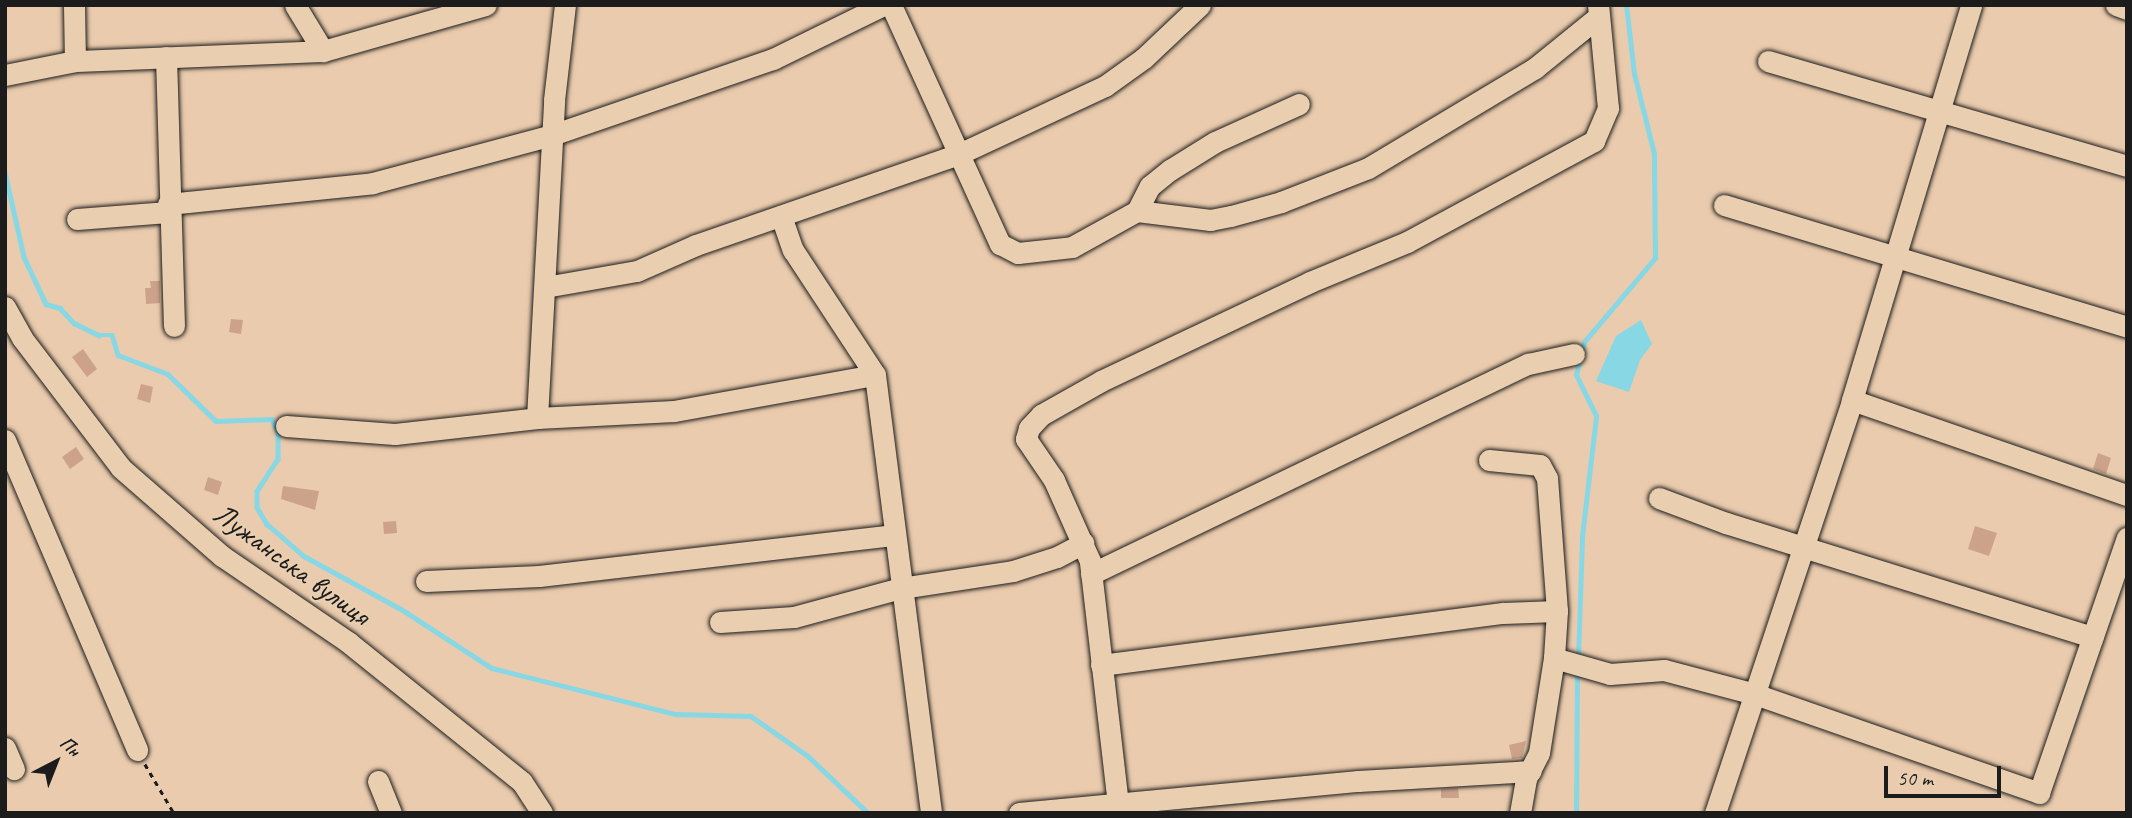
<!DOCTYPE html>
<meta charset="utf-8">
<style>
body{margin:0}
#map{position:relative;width:2132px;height:818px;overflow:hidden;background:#eacbad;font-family:Caveat,sans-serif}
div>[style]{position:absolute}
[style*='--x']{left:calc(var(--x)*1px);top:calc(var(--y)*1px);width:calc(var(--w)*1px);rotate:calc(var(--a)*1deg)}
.water>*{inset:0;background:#87d7e5}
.stream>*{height:4.5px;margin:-2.25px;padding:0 2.25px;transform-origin:2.25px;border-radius:2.25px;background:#87d7e5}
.building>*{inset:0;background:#cca38a}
.path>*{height:2.5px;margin-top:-1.25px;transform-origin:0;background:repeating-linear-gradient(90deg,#1c1c1c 0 5px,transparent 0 10px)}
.roads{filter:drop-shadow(0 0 2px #1c1c1c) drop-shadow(0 0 2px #1c1c1c)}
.minor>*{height:21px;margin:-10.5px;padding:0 10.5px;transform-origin:10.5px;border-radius:10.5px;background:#e9ceb0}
span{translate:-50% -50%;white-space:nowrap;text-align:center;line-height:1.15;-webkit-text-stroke:5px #e9ceb0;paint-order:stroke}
.street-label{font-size:30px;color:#1c1c1c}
.frame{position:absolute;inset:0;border:7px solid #1c1c1c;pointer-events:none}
.north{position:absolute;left:21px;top:727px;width:70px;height:70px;-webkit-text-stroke:5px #e9ceb0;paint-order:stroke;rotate:42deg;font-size:19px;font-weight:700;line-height:28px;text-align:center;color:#1c1c1c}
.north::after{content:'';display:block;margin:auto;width:24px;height:32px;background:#1c1c1c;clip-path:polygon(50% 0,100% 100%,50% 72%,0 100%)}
.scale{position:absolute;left:1884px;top:766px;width:117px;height:32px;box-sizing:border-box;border:4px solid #1c1c1c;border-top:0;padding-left:9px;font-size:21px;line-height:24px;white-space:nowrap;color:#1c1c1c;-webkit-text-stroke:5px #e9ceb0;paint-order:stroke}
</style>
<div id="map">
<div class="water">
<i style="clip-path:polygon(1641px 320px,1652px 344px,1640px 360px,1629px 392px,1596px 381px,1616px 336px)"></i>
</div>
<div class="stream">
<i style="--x:5;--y:172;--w:87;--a:77.4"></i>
<i style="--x:24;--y:257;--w:52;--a:64.9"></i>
<i style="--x:46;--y:304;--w:15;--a:16"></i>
<i style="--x:60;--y:308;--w:21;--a:47"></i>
<i style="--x:74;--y:323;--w:28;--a:26"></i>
<i style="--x:99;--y:335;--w:13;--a:0"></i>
<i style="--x:112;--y:335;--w:21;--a:73"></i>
<i style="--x:118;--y:355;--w:53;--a:20.8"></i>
<i style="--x:168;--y:374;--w:67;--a:44.4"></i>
<i style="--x:216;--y:421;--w:56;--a:-2"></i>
<i style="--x:272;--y:419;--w:14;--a:65"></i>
<i style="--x:278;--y:432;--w:27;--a:90"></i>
<i style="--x:278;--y:459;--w:38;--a:123"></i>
<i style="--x:257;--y:491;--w:16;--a:90"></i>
<i style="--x:257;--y:507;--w:20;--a:60"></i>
<i style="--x:267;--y:524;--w:49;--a:40.9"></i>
<i style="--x:304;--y:556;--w:111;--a:28.7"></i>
<i style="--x:401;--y:609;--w:108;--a:33"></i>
<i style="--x:492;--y:668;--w:189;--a:14.1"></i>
<i style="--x:675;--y:714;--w:76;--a:1.5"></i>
<i style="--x:751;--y:716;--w:70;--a:35.1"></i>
<i style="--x:808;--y:756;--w:83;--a:43.5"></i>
<i style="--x:1578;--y:659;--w:123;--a:-88.1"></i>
<i style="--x:1582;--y:536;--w:121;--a:-83.3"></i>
<i style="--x:1596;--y:416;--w:46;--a:-116"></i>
<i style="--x:1576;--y:375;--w:34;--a:-76"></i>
<i style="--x:1584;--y:342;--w:110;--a:-49.8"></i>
<i style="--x:1655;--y:258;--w:104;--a:-90.6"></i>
<i style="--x:1654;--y:154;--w:82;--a:-104"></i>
<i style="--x:1634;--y:74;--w:69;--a:-96.6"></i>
<i style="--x:1576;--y:813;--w:142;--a:-89.6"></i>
</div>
<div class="building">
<i style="clip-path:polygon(150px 281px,160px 281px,160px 303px,146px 304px,145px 288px,151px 288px)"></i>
<i style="clip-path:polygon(231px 319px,243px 320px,241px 334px,229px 332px)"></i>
<i style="clip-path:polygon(83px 349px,97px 369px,87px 377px,72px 357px)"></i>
<i style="clip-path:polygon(141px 384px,153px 387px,150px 403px,137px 399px)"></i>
<i style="clip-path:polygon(76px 447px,84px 459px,70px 469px,62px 457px)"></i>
<i style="clip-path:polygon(2098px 453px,2111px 458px,2106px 474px,2093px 469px)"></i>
<i style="clip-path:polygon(208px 477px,222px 482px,218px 495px,204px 490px)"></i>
<i style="clip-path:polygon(283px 486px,319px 491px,315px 510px,281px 499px)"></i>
<i style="clip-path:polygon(396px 521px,397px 533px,384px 534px,383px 522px)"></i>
<i style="clip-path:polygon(1975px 526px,1997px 533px,1989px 556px,1968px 549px)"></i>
<i style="clip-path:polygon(1526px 741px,1522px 758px,1512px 759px,1509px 745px)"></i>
<i style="clip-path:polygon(1458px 788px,1459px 798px,1441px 798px,1441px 789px)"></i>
</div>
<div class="path">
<i style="--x:145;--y:764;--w:57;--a:59.4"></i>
</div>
<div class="roads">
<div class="minor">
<i style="--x:74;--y:5;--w:56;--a:89"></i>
<i style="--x:295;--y:5;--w:54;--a:58.7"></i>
<i style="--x:891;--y:5;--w:263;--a:65.5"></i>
<i style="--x:1000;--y:244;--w:20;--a:27"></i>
<i style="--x:1018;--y:253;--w:54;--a:-6.3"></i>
<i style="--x:1072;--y:247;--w:74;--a:-29"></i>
<i style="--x:1137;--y:211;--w:74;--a:7"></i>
<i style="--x:1210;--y:220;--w:21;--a:-11"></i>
<i style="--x:1231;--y:216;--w:52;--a:-15.6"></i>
<i style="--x:1281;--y:202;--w:93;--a:-21.3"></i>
<i style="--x:1368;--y:168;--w:195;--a:-30.9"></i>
<i style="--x:1535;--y:68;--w:81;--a:-39"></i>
<i style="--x:2116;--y:5;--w:12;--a:20"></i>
<i style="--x:166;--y:57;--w:269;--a:88.3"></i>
<i style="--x:1768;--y:61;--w:374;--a:16.3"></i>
<i style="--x:5;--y:75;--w:71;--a:-11.3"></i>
<i style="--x:75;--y:61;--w:248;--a:-2.3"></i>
<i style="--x:323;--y:51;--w:169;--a:-15.8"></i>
<i style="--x:168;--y:204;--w:206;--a:-5.8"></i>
<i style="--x:373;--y:183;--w:185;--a:-15"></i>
<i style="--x:552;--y:135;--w:234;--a:-19"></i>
<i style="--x:773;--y:59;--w:123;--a:-26.1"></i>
<i style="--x:1724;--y:205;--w:421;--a:16.8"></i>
<i style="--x:1137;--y:211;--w:28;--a:-63"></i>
<i style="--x:1150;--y:186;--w:26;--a:-39"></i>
<i style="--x:1170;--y:170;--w:53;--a:-31.9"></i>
<i style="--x:1215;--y:142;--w:92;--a:-24.3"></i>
<i style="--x:781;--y:216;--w:36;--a:71"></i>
<i style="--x:793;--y:250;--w:149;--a:56.7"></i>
<i style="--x:875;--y:375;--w:442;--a:82.7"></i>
<i style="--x:77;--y:219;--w:91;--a:-4.4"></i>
<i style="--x:545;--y:287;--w:93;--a:-9.9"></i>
<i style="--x:637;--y:271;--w:64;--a:-23.8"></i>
<i style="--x:696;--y:245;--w:278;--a:-19.1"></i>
<i style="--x:959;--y:154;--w:161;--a:-25"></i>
<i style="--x:1105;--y:86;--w:48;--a:-35.7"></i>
<i style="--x:1144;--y:58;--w:77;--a:-43.4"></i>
<i style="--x:5;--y:307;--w:35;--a:61"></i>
<i style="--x:22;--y:338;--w:163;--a:52.7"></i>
<i style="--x:121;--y:468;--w:134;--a:41.1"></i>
<i style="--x:222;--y:556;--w:153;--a:34.3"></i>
<i style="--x:348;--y:642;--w:223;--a:38.8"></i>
<i style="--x:522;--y:782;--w:37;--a:57"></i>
<i style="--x:1852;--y:400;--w:291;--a:19.1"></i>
<i style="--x:537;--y:418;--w:318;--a:-86.9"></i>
<i style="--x:554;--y:100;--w:96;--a:-83.4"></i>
<i style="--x:286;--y:426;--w:109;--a:4.2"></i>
<i style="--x:395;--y:434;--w:143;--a:-6.4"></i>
<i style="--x:537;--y:418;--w:137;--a:-2.9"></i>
<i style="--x:674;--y:411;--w:204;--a:-10.2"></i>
<i style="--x:5;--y:440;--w:337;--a:66.9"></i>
<i style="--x:1489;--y:460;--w:51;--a:5.6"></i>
<i style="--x:1540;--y:465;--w:15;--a:62"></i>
<i style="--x:1547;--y:478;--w:133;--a:85.7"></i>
<i style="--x:1557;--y:611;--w:47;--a:93.7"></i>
<i style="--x:1554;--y:658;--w:96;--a:99"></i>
<i style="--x:1539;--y:753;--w:29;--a:117"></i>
<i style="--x:1526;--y:779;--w:35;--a:100"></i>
<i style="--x:1659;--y:498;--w:72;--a:20.5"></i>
<i style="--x:1726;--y:523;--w:384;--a:17.3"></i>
<i style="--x:1091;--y:574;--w:485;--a:-25.7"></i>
<i style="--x:1528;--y:364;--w:47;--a:-12.3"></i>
<i style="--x:426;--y:581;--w:113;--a:-2.5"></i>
<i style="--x:539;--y:576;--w:356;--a:-6.6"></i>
<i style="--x:720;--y:622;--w:74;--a:-3.9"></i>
<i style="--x:794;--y:617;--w:111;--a:-15.2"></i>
<i style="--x:901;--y:588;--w:113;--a:-8.6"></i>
<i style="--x:1013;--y:571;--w:46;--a:-17.7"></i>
<i style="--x:1057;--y:557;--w:30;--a:-28"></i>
<i style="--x:1554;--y:658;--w:58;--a:15.9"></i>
<i style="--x:1610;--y:674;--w:54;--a:-4.2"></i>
<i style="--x:1664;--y:670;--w:94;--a:14.8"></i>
<i style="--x:1755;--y:694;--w:301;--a:19.2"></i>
<i style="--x:2039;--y:793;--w:270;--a:-71"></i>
<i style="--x:1101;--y:665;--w:405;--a:-7.4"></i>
<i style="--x:1503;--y:613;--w:54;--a:-2.1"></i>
<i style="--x:5;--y:748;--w:23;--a:67"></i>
<i style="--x:378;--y:781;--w:35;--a:68"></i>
<i style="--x:1019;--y:813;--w:341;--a:-5.4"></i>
<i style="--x:1358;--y:781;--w:173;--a:-3.3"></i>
<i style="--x:1119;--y:813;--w:254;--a:-96.6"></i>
<i style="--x:1090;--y:561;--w:89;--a:-114"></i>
<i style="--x:1054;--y:480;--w:50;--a:-124.3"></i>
<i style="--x:1026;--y:439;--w:11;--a:-75"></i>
<i style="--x:1029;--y:428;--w:18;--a:-47"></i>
<i style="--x:1041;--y:415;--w:69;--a:-29.5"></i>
<i style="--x:1101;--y:381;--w:231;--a:-25.3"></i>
<i style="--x:1310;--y:282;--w:105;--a:-22.4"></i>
<i style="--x:1407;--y:242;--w:213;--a:-28.4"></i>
<i style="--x:1594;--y:141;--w:36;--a:-67"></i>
<i style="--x:1608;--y:108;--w:103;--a:-95.5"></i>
<i style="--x:1715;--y:813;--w:435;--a:-71.6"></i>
<i style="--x:1852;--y:400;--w:413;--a:-73.2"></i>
</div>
</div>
<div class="street-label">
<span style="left:292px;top:564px;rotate:36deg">Лужанська вулиця</span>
</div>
<div class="frame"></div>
<div class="north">Пн</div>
<div class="scale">50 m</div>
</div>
